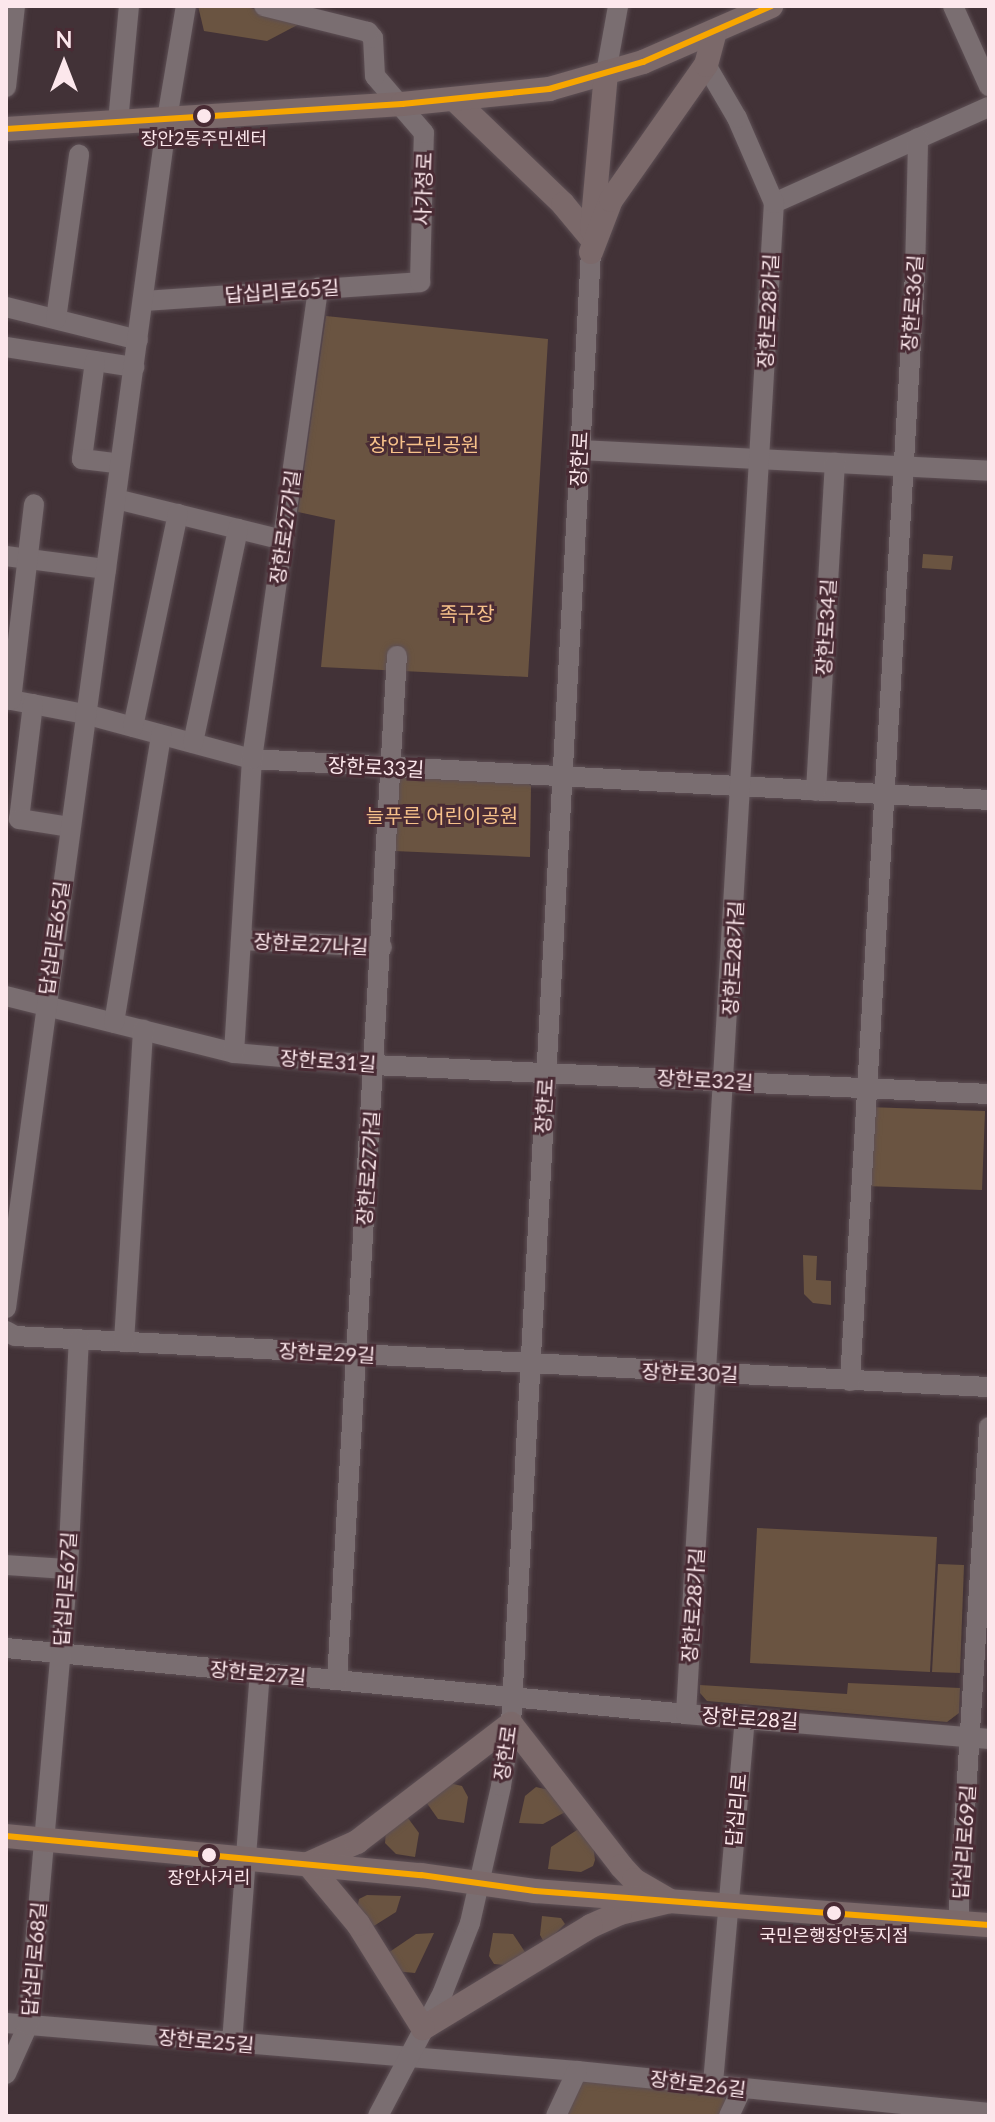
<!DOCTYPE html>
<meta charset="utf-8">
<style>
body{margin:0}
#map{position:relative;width:995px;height:2122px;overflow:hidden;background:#423237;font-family:Lato,"Noto Sans KR",sans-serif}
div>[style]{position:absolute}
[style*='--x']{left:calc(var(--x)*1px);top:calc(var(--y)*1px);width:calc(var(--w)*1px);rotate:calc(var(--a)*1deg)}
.green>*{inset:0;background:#6a5441}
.roads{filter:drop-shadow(0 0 2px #5e5055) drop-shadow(0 0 2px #5e5055)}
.minor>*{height:20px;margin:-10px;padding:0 10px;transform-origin:10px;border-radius:10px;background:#7a6e71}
.major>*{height:24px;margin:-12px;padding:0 12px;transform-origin:12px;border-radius:12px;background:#7b696a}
.bus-1>*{height:6px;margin:-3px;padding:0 3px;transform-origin:3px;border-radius:3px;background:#f7a600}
.dots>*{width:22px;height:22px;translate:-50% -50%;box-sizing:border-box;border:4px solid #492b34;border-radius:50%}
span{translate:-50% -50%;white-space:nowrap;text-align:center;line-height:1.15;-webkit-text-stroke:6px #492b34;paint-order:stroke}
.bus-label{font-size:18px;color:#fce7ec}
.street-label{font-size:20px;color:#fce7ec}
.park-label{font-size:20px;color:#f6c18a}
.frame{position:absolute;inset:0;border:8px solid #fce7ec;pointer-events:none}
.north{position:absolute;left:24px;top:24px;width:80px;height:80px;-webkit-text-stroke:6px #492b34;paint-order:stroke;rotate:0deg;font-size:22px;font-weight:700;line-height:32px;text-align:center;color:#fce7ec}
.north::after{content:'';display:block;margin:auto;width:28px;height:36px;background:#fce7ec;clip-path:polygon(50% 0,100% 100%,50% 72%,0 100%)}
</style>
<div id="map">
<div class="green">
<i style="clip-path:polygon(198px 6px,242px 6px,305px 21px,267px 41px,204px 31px)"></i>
<i style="clip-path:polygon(326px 316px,548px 339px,528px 677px,321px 667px,335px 520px,298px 512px)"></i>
<i style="clip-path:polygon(923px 554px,953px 556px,951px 570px,922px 568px)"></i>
<i style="clip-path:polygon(405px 774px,523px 779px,531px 786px,530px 857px,394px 851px,397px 783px)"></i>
<i style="clip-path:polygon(867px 1107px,985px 1111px,982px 1190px,865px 1186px)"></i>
<i style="clip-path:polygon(803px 1255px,817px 1256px,816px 1280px,831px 1281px,831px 1305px,813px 1303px,804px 1294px)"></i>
<i style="clip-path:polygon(757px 1528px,937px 1537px,930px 1672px,750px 1663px)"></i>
<i style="clip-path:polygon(938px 1564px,964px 1565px,960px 1673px,932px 1672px)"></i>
<i style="clip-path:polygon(848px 1683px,960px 1688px,959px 1713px,947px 1722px,707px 1701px,700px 1693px,700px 1685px,847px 1694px)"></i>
<i style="clip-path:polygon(449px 1783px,462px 1786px,468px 1797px,464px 1823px,438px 1819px,424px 1799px)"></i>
<i style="clip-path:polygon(536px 1787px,549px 1790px,567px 1811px,543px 1824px,519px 1823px,525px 1796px)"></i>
<i style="clip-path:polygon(405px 1814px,419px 1833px,415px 1857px,396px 1854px,385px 1843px,386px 1831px)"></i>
<i style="clip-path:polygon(580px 1828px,593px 1844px,595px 1860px,593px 1866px,581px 1872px,548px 1869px,551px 1847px)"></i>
<i style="clip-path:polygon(367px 1895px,401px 1896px,396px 1912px,369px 1929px,357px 1909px,359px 1899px)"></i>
<i style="clip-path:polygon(542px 1916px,561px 1918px,565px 1924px,545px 1944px,540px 1935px)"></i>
<i style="clip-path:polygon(434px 1933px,415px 1973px,394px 1971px,385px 1955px,416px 1934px)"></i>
<i style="clip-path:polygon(493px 1933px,513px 1934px,527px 1955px,504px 1965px,494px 1964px,489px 1956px)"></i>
<i style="clip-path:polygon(584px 2078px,719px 2090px,731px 2107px,727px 2116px,567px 2116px)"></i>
</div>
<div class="roads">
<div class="minor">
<i style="--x:953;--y:6;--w:88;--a:65.8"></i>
<i style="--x:606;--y:73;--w:68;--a:-79.8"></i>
<i style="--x:6;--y:87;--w:81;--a:-83.7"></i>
<i style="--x:118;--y:122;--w:117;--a:-84.6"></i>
<i style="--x:774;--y:203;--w:235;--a:-24.1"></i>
<i style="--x:143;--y:301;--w:278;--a:-3.9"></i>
<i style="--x:420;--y:282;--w:149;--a:-88.5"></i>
<i style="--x:424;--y:133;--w:75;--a:-130.7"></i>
<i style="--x:375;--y:76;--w:38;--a:-93"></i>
<i style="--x:373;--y:38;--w:8;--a:-130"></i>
<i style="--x:368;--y:32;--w:107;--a:-166"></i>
<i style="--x:6;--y:307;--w:136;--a:14"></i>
<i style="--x:56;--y:319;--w:166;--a:-82"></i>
<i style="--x:6;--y:347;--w:130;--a:8.9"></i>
<i style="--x:95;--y:361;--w:99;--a:97.6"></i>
<i style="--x:82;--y:459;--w:38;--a:7"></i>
<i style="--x:580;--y:450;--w:410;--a:2.9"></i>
<i style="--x:116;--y:499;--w:172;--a:13.8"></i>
<i style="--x:6;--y:556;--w:101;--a:7.4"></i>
<i style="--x:6;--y:699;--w:80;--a:10.8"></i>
<i style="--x:85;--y:714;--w:173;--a:15.1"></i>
<i style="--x:252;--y:759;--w:738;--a:3.18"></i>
<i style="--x:11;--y:700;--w:197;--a:-83.3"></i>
<i style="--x:33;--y:704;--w:116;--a:96.9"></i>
<i style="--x:19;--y:819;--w:52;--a:8.9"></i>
<i style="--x:133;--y:727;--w:218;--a:-78.1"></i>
<i style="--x:193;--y:743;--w:219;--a:-78.1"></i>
<i style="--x:816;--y:791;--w:329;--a:-86.7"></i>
<i style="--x:241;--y:940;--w:141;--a:2.8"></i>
<i style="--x:6;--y:996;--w:235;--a:14"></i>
<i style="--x:234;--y:1053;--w:141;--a:4.9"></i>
<i style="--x:374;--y:1065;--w:616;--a:2.7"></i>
<i style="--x:114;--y:1023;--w:292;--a:-80.7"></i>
<i style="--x:234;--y:1053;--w:295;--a:-86.5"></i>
<i style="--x:252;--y:759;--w:476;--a:-82"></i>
<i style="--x:6;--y:1308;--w:1200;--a:-82.29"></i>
<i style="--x:167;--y:119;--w:115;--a:-80.5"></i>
<i style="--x:6;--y:1331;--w:10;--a:29"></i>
<i style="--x:15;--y:1336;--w:975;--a:3"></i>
<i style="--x:124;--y:1342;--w:313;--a:-86.5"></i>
<i style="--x:850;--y:1381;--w:1109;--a:-86.64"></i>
<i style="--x:915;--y:274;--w:136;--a:-88.7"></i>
<i style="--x:6;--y:1565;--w:62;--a:3.7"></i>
<i style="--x:6;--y:1648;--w:683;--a:5.54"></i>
<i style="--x:686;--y:1714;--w:304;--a:4.7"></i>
<i style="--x:337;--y:1680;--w:1026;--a:-86.65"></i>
<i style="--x:686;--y:1714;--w:1514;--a:-86.67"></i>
<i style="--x:774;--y:203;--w:93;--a:-113.5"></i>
<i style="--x:737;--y:118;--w:61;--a:-120.3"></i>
<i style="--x:958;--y:1922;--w:496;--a:-86.4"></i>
<i style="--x:6;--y:2023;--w:573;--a:4.81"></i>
<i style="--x:577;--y:2071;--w:414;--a:5.8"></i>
<i style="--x:232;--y:2043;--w:371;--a:-85.7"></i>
<i style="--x:6;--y:2074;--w:54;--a:-65.8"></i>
<i style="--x:28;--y:2025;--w:458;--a:-85"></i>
<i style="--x:68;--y:1569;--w:230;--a:-87.3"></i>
<i style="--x:713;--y:2083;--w:368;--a:-85"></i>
<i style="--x:378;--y:2116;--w:140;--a:-62.3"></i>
<i style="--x:443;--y:1992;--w:74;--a:-68.6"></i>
<i style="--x:470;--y:1923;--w:140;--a:-77.2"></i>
<i style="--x:501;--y:1786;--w:63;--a:-80.8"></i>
<i style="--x:511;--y:1724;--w:1474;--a:-86.89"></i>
<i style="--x:556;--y:2116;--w:50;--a:-65"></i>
<i style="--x:729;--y:2116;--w:29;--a:-65"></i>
</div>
<div class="major">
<i style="--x:454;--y:99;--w:151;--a:43.9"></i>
<i style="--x:563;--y:204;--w:45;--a:50.4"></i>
<i style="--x:6;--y:129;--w:397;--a:-3.6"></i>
<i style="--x:402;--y:104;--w:148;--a:-5.8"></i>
<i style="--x:549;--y:89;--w:98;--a:-16"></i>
<i style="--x:643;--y:62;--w:140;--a:-23.6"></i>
<i style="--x:592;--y:230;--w:158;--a:-84.9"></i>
<i style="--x:591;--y:252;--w:56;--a:-69"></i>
<i style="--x:611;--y:200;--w:165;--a:-54.9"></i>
<i style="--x:706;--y:65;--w:34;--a:-75"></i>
<i style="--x:511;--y:1724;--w:180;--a:52.2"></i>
<i style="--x:621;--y:1866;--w:19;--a:47"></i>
<i style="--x:634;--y:1880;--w:42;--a:30.3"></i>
<i style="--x:670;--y:1901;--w:51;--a:166.5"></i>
<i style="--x:620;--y:1913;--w:32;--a:156"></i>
<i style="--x:591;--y:1926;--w:197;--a:148.7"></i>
<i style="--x:423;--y:2028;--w:123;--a:-122"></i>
<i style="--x:358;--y:1924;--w:78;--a:-129.8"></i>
<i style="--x:308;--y:1864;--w:54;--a:-24.2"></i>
<i style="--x:357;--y:1842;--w:194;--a:-37.5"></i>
<i style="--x:6;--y:1836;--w:417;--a:5.4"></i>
<i style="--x:421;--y:1875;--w:115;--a:8"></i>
<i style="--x:535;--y:1891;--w:455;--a:4.3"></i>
</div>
</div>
<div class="bus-1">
<i style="--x:6;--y:129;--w:397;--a:-3.6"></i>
<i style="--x:402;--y:104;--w:148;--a:-5.8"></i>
<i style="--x:549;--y:89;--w:98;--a:-16"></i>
<i style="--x:643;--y:62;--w:140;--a:-23.6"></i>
<i style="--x:6;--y:1836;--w:417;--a:5.4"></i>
<i style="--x:421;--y:1875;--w:115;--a:8"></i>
<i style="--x:535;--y:1891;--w:455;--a:4.3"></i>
</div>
<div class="dots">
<i style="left:204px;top:116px;background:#fce7ec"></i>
<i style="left:209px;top:1855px;background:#fce7ec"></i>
<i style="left:834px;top:1913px;background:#fce7ec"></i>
</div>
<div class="bus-label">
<span style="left:204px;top:138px">장안2동주민센터</span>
<span style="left:209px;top:1877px">장안사거리</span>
<span style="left:834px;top:1935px">국민은행장안동지점</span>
</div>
<div class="street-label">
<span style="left:423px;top:189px;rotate:-88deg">사가정로</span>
<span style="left:282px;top:291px;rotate:-4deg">답십리로65길</span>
<span style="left:912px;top:303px;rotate:-86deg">장한로36길</span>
<span style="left:768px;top:311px;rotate:-87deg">장한로28가길</span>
<span style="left:579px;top:459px;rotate:-87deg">장한로</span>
<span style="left:285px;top:527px;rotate:-82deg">장한로27가길</span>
<span style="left:826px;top:627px;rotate:-87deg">장한로34길</span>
<span style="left:376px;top:767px;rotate:3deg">장한로33길</span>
<span style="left:54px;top:938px;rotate:-82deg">답십리로65길</span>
<span style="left:311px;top:944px;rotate:3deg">장한로27나길</span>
<span style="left:733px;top:958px;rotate:-87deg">장한로28가길</span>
<span style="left:328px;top:1061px;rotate:4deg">장한로31길</span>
<span style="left:705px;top:1080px;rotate:3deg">장한로32길</span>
<span style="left:544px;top:1106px;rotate:-87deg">장한로</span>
<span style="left:368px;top:1168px;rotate:-86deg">장한로27가길</span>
<span style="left:327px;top:1353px;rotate:3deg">장한로29길</span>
<span style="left:690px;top:1373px;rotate:2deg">장한로30길</span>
<span style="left:65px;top:1589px;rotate:-86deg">답십리로67길</span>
<span style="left:693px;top:1605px;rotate:-86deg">장한로28가길</span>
<span style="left:258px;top:1673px;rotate:5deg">장한로27길</span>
<span style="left:750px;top:1718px;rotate:4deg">장한로28길</span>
<span style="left:505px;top:1753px;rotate:-82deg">장한로</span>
<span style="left:736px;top:1810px;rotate:-85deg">답십리로</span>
<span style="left:964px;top:1842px;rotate:-86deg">답십리로69길</span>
<span style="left:34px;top:1959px;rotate:-85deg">답십리로68길</span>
<span style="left:206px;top:2041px;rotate:5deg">장한로25길</span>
<span style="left:698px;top:2084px;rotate:7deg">장한로26길</span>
</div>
<div class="park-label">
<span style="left:424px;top:444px">장안근린공원</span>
<span style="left:467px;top:613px">족구장</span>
<span style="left:442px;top:815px">늘푸른 어린이공원</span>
</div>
<div class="frame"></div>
<div class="north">N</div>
</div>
